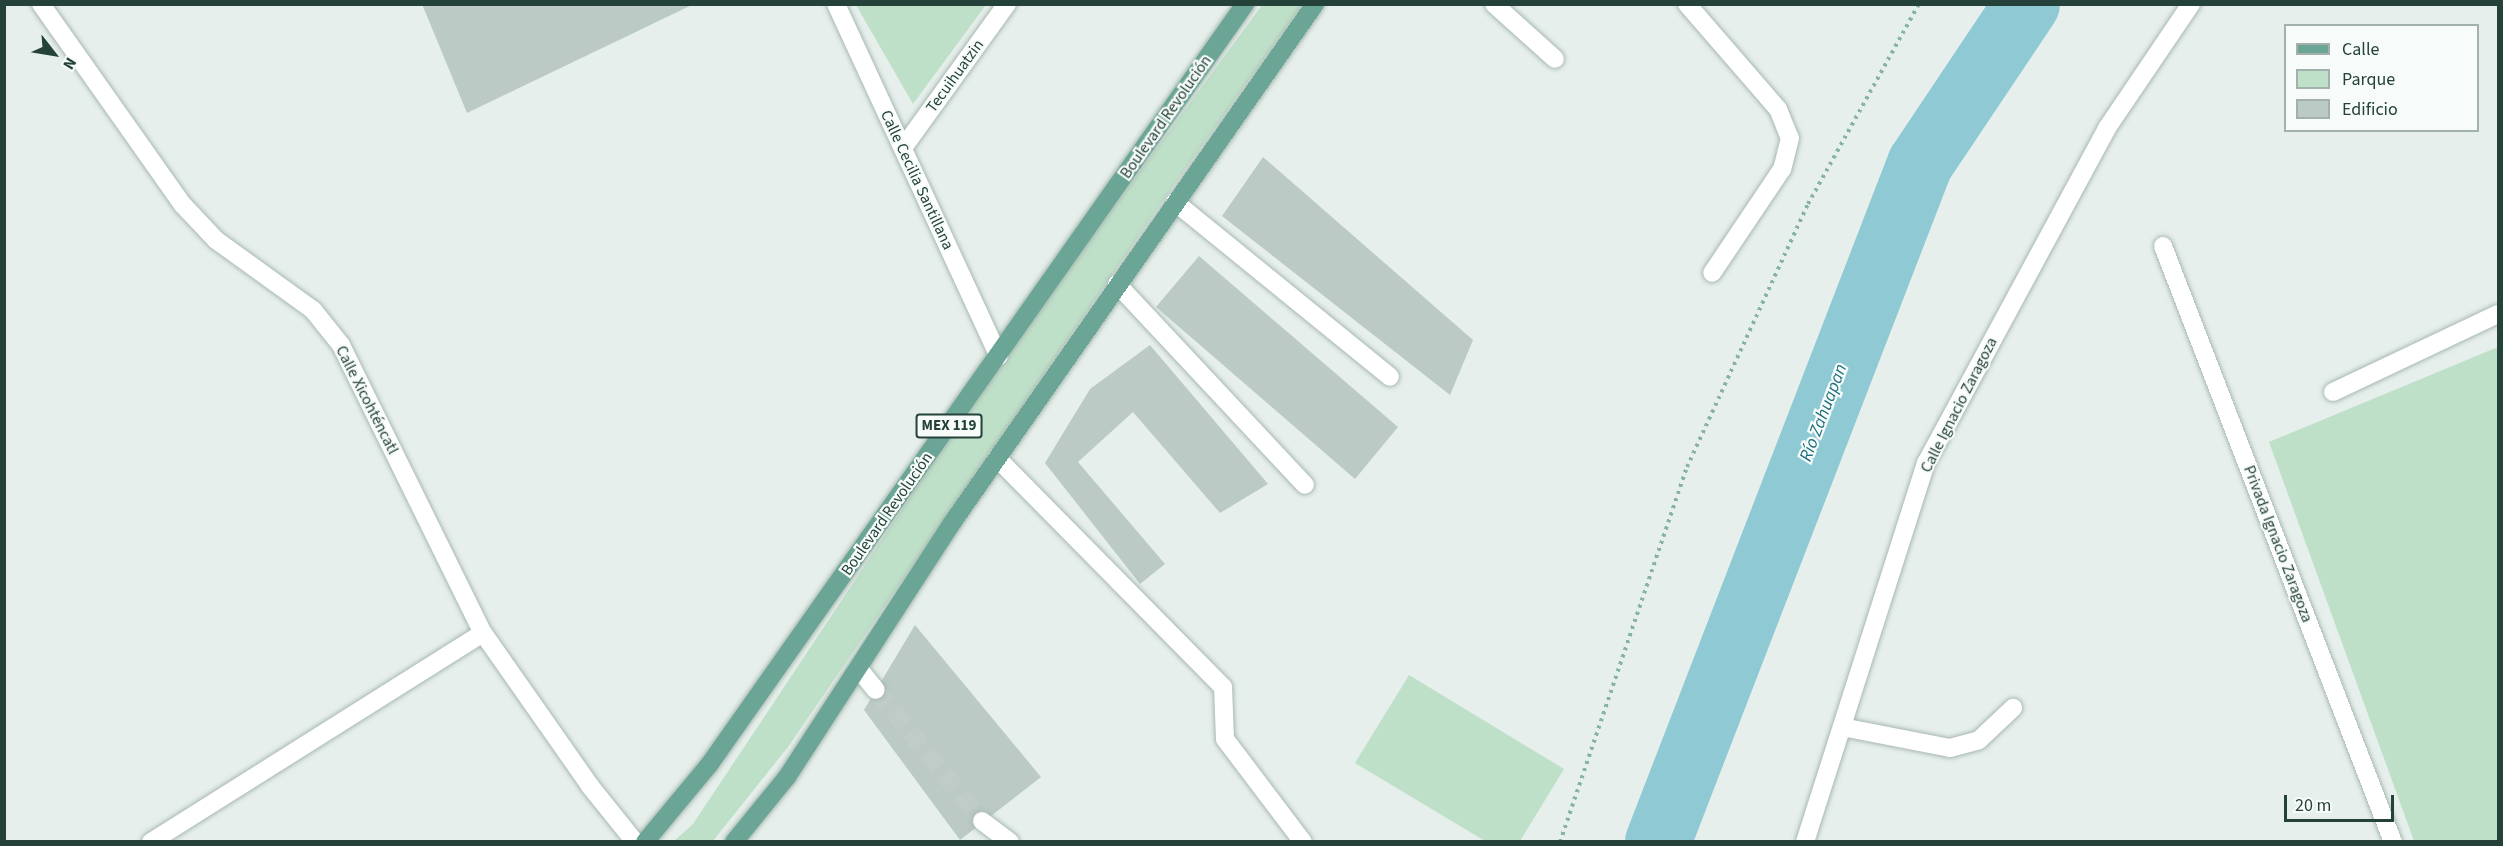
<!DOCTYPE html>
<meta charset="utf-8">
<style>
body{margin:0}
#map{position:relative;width:2503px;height:846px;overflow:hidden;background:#e6efeb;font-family:"Source Sans 3",sans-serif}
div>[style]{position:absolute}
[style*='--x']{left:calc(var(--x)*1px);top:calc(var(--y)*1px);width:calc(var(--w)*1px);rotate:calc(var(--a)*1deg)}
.green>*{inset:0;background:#bfe0c8}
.river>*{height:66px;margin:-33px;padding:0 33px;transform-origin:33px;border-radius:33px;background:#8ec9d4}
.building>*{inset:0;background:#bbcac4}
.minor-tunnel>*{height:18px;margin-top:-9px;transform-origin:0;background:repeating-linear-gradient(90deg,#bfccc8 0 18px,transparent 0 27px)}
.path>*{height:4px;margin-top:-2px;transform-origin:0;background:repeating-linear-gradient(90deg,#86b3a5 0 3px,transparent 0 7.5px)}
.roads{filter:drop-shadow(0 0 2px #a8b8b2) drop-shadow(0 0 2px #a8b8b2)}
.minor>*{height:18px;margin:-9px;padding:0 9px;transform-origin:9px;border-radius:9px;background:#fff}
.major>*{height:18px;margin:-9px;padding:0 9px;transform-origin:9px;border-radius:9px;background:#6aa596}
span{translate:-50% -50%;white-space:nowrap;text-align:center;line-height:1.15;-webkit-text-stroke:4.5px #f7fbf9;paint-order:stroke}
.shield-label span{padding:2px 4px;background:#f7fbf9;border:2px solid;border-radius:4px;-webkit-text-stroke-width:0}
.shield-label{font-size:15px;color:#24423a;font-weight:700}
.street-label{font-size:16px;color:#24423a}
.water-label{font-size:18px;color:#1c6f80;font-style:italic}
.frame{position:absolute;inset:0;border:6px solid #24423a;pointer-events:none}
.legend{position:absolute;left:2284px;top:24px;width:195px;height:108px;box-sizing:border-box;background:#f7fbf9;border:2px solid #a3b1ad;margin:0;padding:8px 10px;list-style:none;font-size:18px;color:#24423a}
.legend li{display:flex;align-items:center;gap:12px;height:30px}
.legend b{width:30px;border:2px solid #a3b1ad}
.north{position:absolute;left:24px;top:24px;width:60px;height:60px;-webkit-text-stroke:4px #f7fbf9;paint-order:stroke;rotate:121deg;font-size:16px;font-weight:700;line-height:24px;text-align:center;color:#24423a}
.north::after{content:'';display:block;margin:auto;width:21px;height:27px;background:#24423a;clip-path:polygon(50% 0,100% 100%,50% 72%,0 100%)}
.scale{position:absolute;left:2284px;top:795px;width:110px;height:27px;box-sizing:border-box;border:3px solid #24423a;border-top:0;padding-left:8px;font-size:18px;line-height:21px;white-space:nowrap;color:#24423a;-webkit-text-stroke:4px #f7fbf9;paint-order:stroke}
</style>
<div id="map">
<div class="green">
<i style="clip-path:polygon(856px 5px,986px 5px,913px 104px)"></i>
<i style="clip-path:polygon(1262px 5px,1302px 5px,1166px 196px,788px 747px,713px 841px,673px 842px,693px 824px,998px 365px)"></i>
<i style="clip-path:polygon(2498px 347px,2498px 841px,2414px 841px,2269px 442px)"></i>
<i style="clip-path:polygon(1409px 675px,1564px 769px,1520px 841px,1485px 841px,1355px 763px)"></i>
</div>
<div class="river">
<i style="--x:1658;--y:842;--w:727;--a:-68.87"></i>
<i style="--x:1920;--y:164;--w:192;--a:-56.2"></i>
</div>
<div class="building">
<i style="clip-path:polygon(422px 4px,694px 4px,467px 113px)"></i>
<i style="clip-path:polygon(1263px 157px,1473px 340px,1450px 395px,1222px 216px)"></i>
<i style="clip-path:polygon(1199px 256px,1398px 427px,1355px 479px,1156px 307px)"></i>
<i style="clip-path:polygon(1150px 345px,1268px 484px,1220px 513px,1133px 412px,1078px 462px,1165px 564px,1140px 584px,1045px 463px,1090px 389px)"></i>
<i style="clip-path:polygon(915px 625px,1041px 777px,960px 840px,864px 710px)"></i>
</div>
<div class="minor-tunnel">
<i style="--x:876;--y:690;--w:169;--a:51"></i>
</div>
<div class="path">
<i style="--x:1560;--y:842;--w:396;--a:-71.3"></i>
<i style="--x:1687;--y:467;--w:289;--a:-65.3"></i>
<i style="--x:1808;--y:204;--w:229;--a:-61"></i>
</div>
<div class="roads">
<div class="minor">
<i style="--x:41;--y:4;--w:246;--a:54.8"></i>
<i style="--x:183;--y:205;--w:48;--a:46.7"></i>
<i style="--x:216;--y:240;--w:120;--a:35.8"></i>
<i style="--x:313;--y:310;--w:45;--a:51.3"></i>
<i style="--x:341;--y:345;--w:321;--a:63.8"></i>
<i style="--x:483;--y:633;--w:187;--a:55"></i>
<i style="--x:590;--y:786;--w:72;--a:51.2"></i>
<i style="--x:836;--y:4;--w:388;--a:65.2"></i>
<i style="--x:1494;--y:4;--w:82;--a:42"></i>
<i style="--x:1687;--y:4;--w:139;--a:49.1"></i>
<i style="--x:1778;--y:109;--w:31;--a:68"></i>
<i style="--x:1790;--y:138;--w:32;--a:104"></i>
<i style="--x:1782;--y:169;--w:125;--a:123.9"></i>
<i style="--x:903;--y:148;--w:178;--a:-54.2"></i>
<i style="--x:1175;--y:202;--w:277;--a:39.1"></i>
<i style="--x:2163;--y:246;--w:639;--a:68.9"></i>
<i style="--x:1117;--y:284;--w:275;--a:46.9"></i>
<i style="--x:2333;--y:392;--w:183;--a:-25.3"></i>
<i style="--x:997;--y:458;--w:322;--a:45.4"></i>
<i style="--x:1223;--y:687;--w:52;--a:87.8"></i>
<i style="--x:1225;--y:739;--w:129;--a:52.9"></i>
<i style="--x:858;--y:668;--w:28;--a:51"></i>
<i style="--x:1842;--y:727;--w:110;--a:11"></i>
<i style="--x:1950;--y:748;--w:30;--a:-15"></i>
<i style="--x:1979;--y:740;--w:47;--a:-43.3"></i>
<i style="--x:982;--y:821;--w:35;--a:37"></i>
<i style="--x:151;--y:842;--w:392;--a:-32.2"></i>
<i style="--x:1805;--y:842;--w:398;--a:-72.3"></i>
<i style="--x:1926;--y:463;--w:381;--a:-61.6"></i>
<i style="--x:2107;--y:128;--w:150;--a:-55.9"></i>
</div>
<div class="major">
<i style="--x:645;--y:842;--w:100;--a:-50.3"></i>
<i style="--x:709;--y:765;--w:931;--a:-54.84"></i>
<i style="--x:734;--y:842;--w:84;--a:-50.8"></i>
<i style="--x:787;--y:777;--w:303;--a:-57"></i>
<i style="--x:952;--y:523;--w:633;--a:-55.03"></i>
</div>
</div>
<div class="shield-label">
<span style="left:949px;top:426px">MEX 119</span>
</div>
<div class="street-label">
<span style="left:955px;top:76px;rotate:-54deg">Tecuihuatzin</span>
<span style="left:1166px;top:117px;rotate:-55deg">Boulevard Revolución</span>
<span style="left:917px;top:180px;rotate:65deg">Calle Cecilia Santillana</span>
<span style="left:367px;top:400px;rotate:63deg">Calle Xicohténcatl</span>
<span style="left:1959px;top:405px;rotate:-63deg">Calle Ignacio Zaragoza</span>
<span style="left:887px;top:514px;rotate:-55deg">Boulevard Revolución</span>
<span style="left:2278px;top:544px;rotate:69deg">Privada Ignacio Zaragoza</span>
</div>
<div class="water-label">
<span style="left:1824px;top:413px;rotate:-69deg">Río Zahuapan</span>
</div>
<div class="frame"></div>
<ul class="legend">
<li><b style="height:8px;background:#6aa596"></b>Calle</li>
<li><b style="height:16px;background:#bfe0c8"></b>Parque</li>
<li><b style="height:16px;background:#bbcac4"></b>Edificio</li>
</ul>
<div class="north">N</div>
<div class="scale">20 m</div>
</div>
